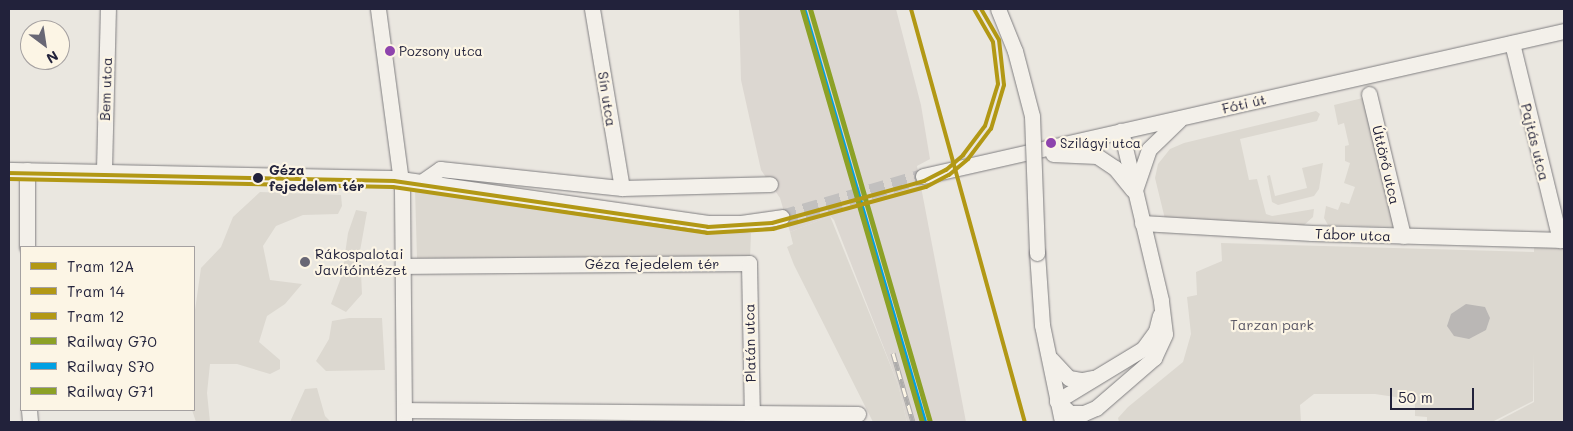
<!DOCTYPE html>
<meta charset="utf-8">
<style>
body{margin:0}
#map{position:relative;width:1573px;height:431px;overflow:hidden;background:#eae7e0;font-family:Mali,sans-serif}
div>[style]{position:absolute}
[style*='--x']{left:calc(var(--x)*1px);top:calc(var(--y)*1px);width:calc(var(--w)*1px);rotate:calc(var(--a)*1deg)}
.built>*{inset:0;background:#dcd7d1}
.green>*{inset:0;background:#dcd8d0}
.water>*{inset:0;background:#bab7b5}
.minor-tunnel>*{height:15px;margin-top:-7.5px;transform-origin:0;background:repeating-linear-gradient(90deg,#c2c0bf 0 15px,transparent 0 23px)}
.roads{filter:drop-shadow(0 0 1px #807f81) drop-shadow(0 0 1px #807f81)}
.minor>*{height:15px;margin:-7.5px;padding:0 7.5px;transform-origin:7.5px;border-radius:7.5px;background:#f3f0ea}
.rail>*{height:5px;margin-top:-2.5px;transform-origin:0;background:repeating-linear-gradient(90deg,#fcf5e5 0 9px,#aeacab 0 18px);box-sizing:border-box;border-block:1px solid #aeacab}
.bridges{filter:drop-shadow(0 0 1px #807f81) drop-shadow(0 0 1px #807f81)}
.minor-bridge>*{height:15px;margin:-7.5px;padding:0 7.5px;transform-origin:7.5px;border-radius:7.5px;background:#f3f0ea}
.rail-1>*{height:5px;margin:-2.5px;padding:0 2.5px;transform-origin:2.5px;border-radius:2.5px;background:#8ca126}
.rail-2>*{height:5px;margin:-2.5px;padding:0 2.5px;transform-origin:2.5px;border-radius:2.5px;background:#00a0e3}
.rail-3>*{height:5px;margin:-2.5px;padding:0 2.5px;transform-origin:2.5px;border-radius:2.5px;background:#8ca126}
.tram-1>*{height:4px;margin:-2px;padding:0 2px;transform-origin:2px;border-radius:2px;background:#b29815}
.tram-2>*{height:4px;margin:-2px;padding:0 2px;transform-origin:2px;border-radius:2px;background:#b29815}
.tram-3>*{height:4px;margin:-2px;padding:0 2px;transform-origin:2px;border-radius:2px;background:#b29815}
.dots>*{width:14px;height:14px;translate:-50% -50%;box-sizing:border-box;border:2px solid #fcf5e5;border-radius:50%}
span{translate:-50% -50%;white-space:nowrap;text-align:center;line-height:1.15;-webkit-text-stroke:4.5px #fcf5e5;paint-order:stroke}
.bus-label{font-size:13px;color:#22223b}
.left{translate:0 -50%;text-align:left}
.street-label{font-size:14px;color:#22223b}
.stop-label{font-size:14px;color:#22223b;font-weight:700}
.poi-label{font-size:14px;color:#22223b}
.park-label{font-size:14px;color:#575564}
.frame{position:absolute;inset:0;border:10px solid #22223b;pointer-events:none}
.legend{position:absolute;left:20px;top:246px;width:175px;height:165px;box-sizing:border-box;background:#fcf5e5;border:1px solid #a5a1a1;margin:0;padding:6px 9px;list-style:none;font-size:15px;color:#22223b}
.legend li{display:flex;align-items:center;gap:10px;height:25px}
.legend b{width:25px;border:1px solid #a5a1a1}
.north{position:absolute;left:20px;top:20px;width:50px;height:50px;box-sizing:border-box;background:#fcf5e5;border:1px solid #a5a1a1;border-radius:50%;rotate:149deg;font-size:14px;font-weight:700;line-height:20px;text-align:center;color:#22223b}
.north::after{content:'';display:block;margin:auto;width:18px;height:22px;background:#686775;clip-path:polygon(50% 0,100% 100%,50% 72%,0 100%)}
.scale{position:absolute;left:1390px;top:388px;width:84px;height:22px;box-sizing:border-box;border:2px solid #22223b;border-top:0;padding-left:6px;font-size:15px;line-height:18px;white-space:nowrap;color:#22223b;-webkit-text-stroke:4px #fcf5e5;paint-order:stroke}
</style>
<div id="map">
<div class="built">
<i style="clip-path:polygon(739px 9px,896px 9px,921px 105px,930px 159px,917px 166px,966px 422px,907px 422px,898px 384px,834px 220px,830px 216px,790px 232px,780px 198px,761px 170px,741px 80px)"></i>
</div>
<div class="green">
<i style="clip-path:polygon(1375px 95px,1396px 227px,1328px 225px,1324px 218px,1326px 206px,1338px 210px,1341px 202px,1349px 204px,1355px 187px,1344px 183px,1350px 163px,1345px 161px,1345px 146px,1349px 145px,1344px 123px,1338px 125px,1334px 105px)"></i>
<i style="clip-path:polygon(1316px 111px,1320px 114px,1317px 121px,1240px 139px,1249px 180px,1257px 179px,1266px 214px,1272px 216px,1314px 209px,1313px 217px,1303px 226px,1165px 219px,1155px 178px,1158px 164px,1170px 149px,1184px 143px)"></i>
<i style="clip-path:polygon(1323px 163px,1319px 189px,1314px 196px,1278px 205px,1272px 202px,1267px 176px,1270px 175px,1275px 196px,1307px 188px,1302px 168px)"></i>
<i style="clip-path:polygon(436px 188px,691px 230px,751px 233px,750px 260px,417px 258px,415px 189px)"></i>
<i style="clip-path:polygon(260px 192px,341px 195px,342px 206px,338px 214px,303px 215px,276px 226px,263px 246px,270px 280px,302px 284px,285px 304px,267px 316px,259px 342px,280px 360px,280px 369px,270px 374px,237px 364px,210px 364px,207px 393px,210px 422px,196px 422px,192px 410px,194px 317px,201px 268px,221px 247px,233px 217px)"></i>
<i style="clip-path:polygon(356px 210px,367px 212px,360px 251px,362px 294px,346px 312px,331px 304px,342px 275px,348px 233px)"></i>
<i style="clip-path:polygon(830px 216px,898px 384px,907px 422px,873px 422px,794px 265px,787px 247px,793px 244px,790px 232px)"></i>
<i style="clip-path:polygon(1534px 239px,1564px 241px,1564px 422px,1496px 422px,1534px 402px,1534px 354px,1533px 401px,1492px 422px,1427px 422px,1427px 417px,1415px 416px,1415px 400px,1375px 394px,1314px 394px,1300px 405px,1301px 422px,1119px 422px,1118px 418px,1128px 407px,1183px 362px,1191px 334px,1187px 297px,1197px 295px,1196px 272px,1222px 261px,1221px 243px,1534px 252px)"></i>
<i style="clip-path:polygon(349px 318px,382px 318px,385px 370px,326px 371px,316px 361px,329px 339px,332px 321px)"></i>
<i style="clip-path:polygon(317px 388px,325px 416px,331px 422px,290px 422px,305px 389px)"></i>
</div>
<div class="water">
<i style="clip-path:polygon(1466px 304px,1485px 307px,1490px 318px,1486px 330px,1469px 339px,1454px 336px,1447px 326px,1451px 314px)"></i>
</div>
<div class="minor-tunnel">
<i style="--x:782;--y:217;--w:147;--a:-16.2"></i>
</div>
<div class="roads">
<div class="minor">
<i style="--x:378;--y:9;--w:183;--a:82.4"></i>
<i style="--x:402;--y:190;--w:232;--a:89.5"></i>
<i style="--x:592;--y:9;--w:181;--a:80.5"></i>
<i style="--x:1512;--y:43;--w:203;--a:76.3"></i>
<i style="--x:1369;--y:94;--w:146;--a:76.5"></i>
<i style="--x:1053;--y:154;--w:44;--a:2.6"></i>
<i style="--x:1097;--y:156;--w:22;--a:34"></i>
<i style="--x:1115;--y:168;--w:28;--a:51"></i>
<i style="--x:9;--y:170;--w:384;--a:1.2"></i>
<i style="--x:393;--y:178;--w:318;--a:8.1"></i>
<i style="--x:708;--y:223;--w:33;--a:0"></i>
<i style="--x:741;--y:223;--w:41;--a:-8.3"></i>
<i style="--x:27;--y:170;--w:77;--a:90"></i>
<i style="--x:104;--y:170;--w:161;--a:-88.6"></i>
<i style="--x:923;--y:176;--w:657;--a:-12.75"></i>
<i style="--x:423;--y:181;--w:21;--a:-35"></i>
<i style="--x:440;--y:169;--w:183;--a:6"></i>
<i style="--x:622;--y:188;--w:148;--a:-1.5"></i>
<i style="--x:1136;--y:187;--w:40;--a:-71.1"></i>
<i style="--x:1149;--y:149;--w:42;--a:-44"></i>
<i style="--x:1142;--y:223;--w:170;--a:3.4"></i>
<i style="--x:1312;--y:233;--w:252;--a:1.6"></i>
<i style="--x:1037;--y:253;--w:72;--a:86"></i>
<i style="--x:1042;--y:325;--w:99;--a:78.3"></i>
<i style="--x:404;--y:266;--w:345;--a:-0.5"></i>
<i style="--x:749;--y:263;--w:159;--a:88.9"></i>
<i style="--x:1051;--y:359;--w:26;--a:47"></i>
<i style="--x:1069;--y:378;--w:13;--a:9"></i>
<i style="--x:1082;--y:380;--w:10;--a:-11"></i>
<i style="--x:1057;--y:401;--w:18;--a:43"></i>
<i style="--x:1070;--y:413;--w:14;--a:0"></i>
<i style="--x:1084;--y:413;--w:13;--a:-23"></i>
<i style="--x:1096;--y:408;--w:77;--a:-40.8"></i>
<i style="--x:1154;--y:358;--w:26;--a:-65"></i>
<i style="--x:1165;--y:334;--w:34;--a:-97"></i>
<i style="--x:1161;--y:300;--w:174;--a:-103.3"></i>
<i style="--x:1057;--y:401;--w:100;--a:-31.2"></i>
<i style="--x:1143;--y:349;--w:22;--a:-54"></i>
<i style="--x:1156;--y:331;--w:16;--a:-76"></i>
<i style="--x:29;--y:410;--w:12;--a:85"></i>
<i style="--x:404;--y:410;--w:454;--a:0.5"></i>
</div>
</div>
<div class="rail">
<i style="--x:893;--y:353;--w:72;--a:73.8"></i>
</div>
<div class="bridges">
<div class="minor-bridge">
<i style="--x:998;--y:9;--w:45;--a:68"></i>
<i style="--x:1015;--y:51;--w:67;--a:75.3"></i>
<i style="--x:1032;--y:116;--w:137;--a:87.9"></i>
</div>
</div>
<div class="rail-1">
<i style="--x:810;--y:9;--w:430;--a:73.8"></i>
</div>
<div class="rail-2">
<i style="--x:804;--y:11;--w:428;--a:73.7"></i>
</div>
<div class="rail-3">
<i style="--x:802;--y:9;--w:430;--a:73.8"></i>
</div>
<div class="tram-1">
<i style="--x:9;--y:173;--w:385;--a:1.2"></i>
<i style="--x:394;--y:181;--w:317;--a:8.3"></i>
<i style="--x:708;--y:227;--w:64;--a:-3.6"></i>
<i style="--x:772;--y:223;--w:158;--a:-15.4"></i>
<i style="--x:924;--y:181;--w:25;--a:-27"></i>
<i style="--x:946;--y:170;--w:23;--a:-41"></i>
<i style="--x:963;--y:155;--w:36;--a:-53"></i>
<i style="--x:985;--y:126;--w:44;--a:-72.8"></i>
<i style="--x:998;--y:84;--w:42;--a:-96.8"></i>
<i style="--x:993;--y:42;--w:38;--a:-120"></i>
</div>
<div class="tram-2">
<i style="--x:911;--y:9;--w:428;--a:74.6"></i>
</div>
<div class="tram-3">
<i style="--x:9;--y:179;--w:384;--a:1.2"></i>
<i style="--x:393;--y:187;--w:317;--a:8.3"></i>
<i style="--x:707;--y:233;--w:66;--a:-3.5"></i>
<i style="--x:773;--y:229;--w:159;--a:-15.4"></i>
<i style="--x:926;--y:187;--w:26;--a:-28"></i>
<i style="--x:949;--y:175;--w:25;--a:-40"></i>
<i style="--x:968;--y:159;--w:38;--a:-53"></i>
<i style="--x:991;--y:129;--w:46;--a:-73.5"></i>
<i style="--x:1004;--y:85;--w:45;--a:-96.3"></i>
<i style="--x:999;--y:40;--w:36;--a:-120"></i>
</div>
<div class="dots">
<i style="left:390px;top:51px;background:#8e44ad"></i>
<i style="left:1051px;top:143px;background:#8e44ad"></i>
<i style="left:258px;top:178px;background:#22223b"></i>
<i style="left:305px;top:262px;background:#686775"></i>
</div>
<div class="bus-label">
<span class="left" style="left:399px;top:51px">Pozsony utca</span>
<span class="left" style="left:1060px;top:143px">Szilágyi utca</span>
</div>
<div class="street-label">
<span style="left:106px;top:89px;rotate:-88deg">Bem utca</span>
<span style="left:607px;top:99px;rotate:81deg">Sín utca</span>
<span style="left:1244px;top:104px;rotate:-13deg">Fóti út</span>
<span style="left:1535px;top:142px;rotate:76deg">Pajtás utca</span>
<span style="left:1386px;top:165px;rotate:77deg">Úttörő utca</span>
<span style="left:1353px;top:235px;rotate:2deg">Tábor utca</span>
<span style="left:652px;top:264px">Géza fejedelem tér</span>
<span style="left:750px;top:343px;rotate:-91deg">Platán utca</span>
</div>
<div class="stop-label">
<span class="left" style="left:269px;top:178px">Géza<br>fejedelem tér</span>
</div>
<div class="poi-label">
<span class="left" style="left:315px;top:262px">Rákospalotai<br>Javítóintézet</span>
</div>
<div class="park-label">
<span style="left:1272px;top:325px">Tarzan park</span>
</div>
<div class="frame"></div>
<ul class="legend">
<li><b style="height:6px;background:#b29815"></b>Tram 12A</li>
<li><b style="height:6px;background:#b29815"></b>Tram 14</li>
<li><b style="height:6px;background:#b29815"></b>Tram 12</li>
<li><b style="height:6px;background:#8ca126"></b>Railway G70</li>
<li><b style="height:6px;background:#00a0e3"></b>Railway S70</li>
<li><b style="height:6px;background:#8ca126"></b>Railway G71</li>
</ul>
<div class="north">N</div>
<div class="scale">50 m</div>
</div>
